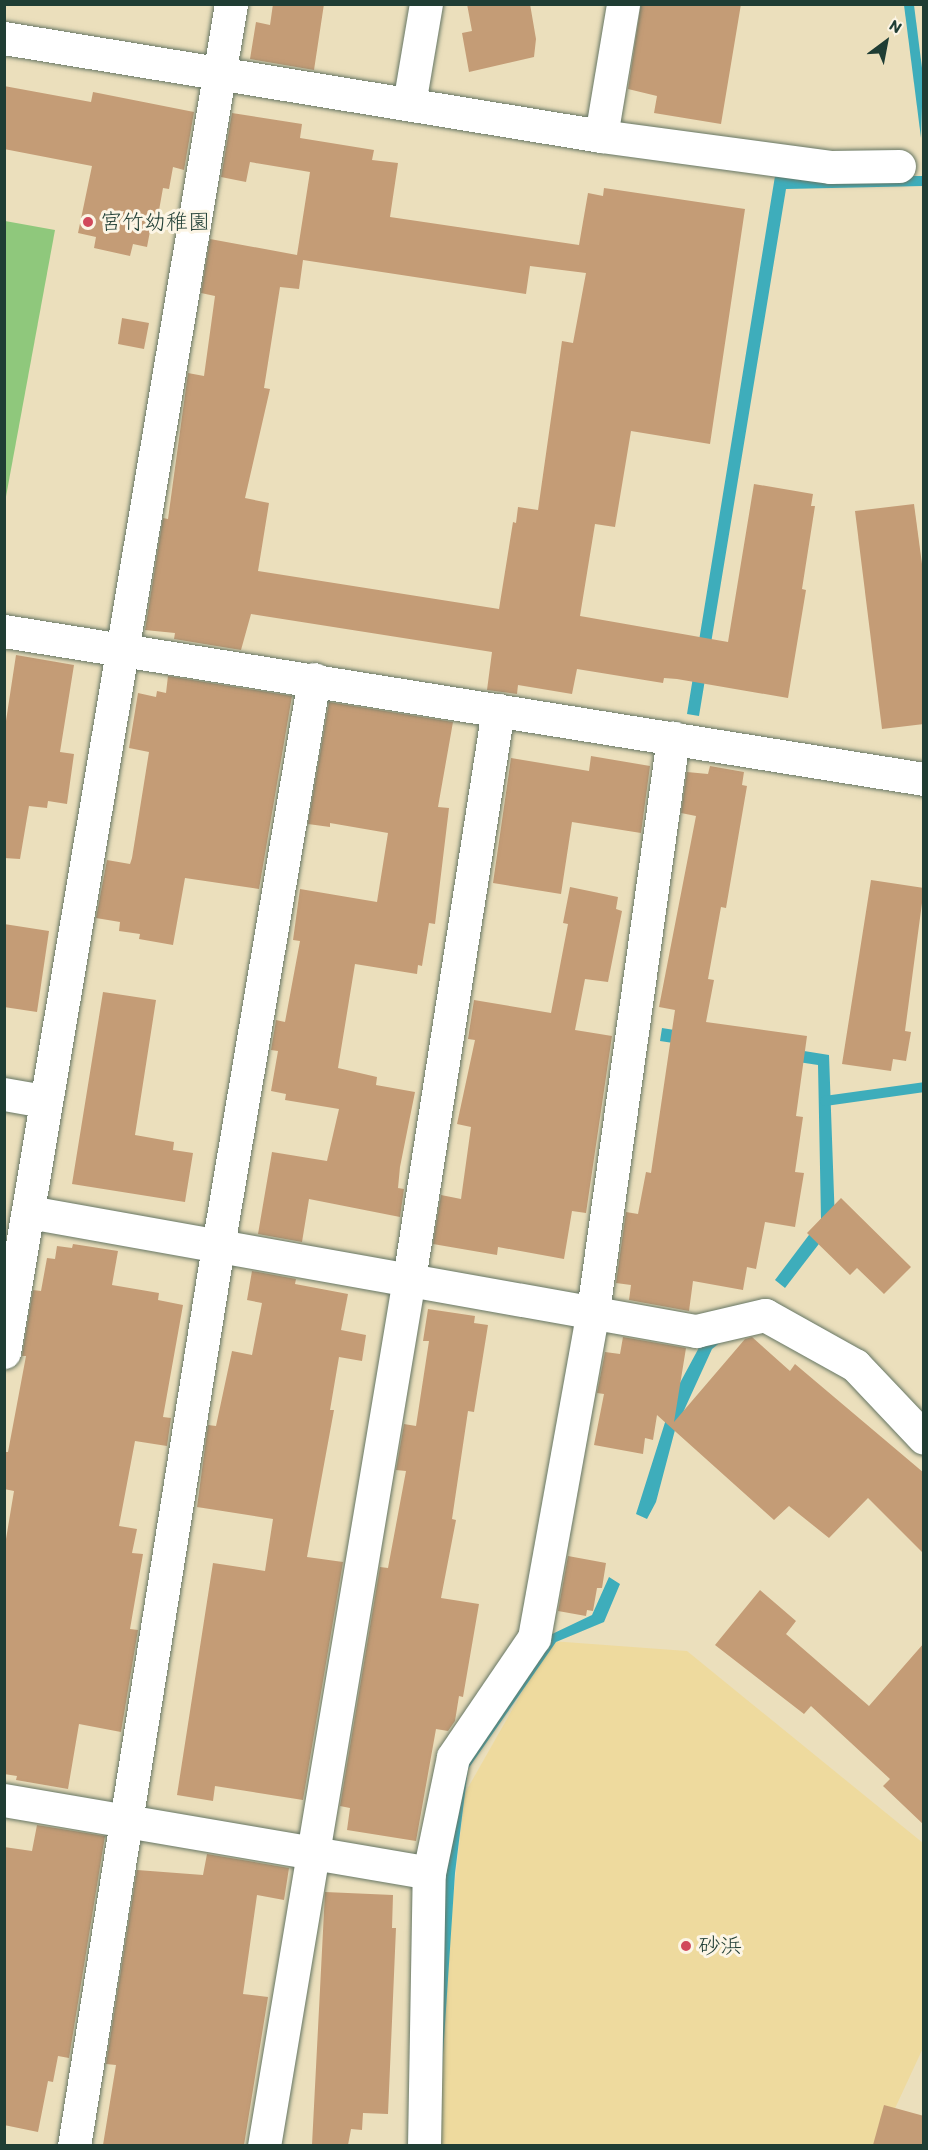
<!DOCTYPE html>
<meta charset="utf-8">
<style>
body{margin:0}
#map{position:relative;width:928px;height:2150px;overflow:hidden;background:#ebdfbc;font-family:Itim,"Klee One",sans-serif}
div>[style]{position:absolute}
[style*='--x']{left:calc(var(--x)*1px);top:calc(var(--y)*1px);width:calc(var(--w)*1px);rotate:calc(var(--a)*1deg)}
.green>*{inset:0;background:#8fc87c}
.sand>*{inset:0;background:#eeda9e}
.water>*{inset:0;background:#3eadbb}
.stream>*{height:10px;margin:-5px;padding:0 5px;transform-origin:5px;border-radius:5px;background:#3eadbb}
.building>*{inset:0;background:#c49c76}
.roads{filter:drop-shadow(0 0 2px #667664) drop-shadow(0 0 2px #667664)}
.minor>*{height:33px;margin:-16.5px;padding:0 16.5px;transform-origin:16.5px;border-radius:16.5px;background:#fff}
.dots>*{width:16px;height:16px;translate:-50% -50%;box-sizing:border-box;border:3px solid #fcf5e5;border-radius:50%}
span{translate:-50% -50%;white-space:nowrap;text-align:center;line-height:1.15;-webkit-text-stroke:6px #fcf5e5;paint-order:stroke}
.poi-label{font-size:22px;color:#1f3d34}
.left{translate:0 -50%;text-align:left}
.frame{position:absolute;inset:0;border:6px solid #1f3d34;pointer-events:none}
.north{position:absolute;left:856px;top:12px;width:60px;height:60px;-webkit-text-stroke:4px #fcf5e5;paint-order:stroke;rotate:32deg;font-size:16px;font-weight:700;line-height:24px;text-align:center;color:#1f3d34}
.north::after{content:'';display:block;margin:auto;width:21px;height:27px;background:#1f3d34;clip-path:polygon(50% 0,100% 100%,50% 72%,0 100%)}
</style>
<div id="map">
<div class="green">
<i style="clip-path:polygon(5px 221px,55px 230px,5px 502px,4px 221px)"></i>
</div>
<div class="sand">
<i style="clip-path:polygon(551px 1641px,687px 1651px,923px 1843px,923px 2048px,878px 2145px,425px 2146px,465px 1793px)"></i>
</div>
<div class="water">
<i style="clip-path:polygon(904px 5px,914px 5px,923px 76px,921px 138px)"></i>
<i style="clip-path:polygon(775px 176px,923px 176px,923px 186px,786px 189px,699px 716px,687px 714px)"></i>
<i style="clip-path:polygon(662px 1028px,829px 1055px,835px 1223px,785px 1288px,775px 1280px,821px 1219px,818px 1065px,660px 1041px)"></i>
<i style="clip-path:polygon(742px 1325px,712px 1349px,675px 1430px,656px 1502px,647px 1519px,636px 1514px,674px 1394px,702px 1342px)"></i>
<i style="clip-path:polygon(609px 1577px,620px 1584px,604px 1622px,556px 1642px,468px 1769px,455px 1873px,437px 2145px,444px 1871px,458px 1764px,550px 1635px,592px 1615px)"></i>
</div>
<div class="stream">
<i style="--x:825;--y:1101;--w:100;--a:-8"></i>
</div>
<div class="building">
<i style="clip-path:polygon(273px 4px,324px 4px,314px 70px,250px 59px,256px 22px,270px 25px)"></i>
<i style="clip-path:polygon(467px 4px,530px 4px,536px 39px,534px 57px,469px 72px,462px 33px,472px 31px)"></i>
<i style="clip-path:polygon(641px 4px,741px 4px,721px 124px,654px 113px,657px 96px,628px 89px)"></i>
<i style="clip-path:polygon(4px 86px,91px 102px,93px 92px,194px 112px,184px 170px,173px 167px,169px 189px,163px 188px,156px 227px,151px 226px,147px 247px,133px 244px,130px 256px,94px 248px,96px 237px,78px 233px,92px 166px,4px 149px)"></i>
<i style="clip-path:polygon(evenodd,232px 113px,302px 124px,300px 138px,374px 150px,372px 160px,398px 163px,390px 217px,579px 245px,588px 193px,603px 196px,604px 188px,745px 209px,710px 444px,631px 431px,615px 527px,595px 524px,580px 616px,728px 642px,754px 484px,813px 494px,811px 506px,815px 506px,802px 589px,806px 590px,788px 698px,677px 679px,664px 678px,663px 683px,577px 669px,572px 694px,518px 685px,517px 694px,487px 690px,492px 652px,251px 614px,241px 650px,174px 639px,175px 633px,145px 630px,163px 518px,168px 519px,188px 373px,204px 376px,215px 296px,201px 293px,210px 239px,297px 255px,310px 172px,250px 162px,246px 182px,221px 177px,232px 113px,303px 260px,526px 294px,530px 266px,586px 273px,573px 343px,562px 341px,538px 510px,518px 507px,516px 523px,513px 522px,499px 609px,258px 571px,269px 503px,245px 498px,270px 389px,264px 388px,280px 287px,299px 289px,303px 260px)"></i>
<i style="clip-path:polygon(122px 318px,149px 323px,144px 349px,118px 344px)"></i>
<i style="clip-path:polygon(914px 504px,924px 579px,924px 724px,882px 729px,855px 511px)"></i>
<i style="clip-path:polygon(16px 655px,74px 665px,60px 752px,74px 754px,67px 804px,48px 801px,47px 808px,29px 806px,20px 859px,4px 858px,4px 734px)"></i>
<i style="clip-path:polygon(168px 676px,292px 696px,259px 889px,185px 878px,173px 945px,139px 939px,140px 934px,119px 931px,120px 922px,96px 918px,107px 860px,130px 864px,132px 858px,149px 752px,129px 748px,138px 693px,156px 697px,157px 691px,166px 693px)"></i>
<i style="clip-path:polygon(329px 702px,453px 722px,438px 807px,449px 808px,435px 924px,429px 923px,422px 966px,418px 965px,417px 974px,355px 964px,338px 1068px,377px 1077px,376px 1085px,415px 1092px,400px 1167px,398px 1188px,404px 1189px,400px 1217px,309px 1199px,302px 1242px,258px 1234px,272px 1152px,327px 1161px,339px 1109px,285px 1100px,286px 1094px,271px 1091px,278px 1051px,271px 1050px,276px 1020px,285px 1022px,300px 941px,293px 940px,300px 889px,377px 902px,388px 833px,330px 823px,330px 827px,308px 824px)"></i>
<i style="clip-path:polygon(591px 756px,650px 766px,641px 833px,572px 822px,561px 894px,493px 883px,511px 758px,589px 771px)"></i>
<i style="clip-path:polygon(710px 766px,744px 772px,742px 785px,747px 786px,726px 908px,721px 907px,708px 979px,714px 980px,706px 1022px,807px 1036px,796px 1116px,803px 1117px,795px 1172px,804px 1173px,795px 1227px,765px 1222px,756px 1269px,747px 1267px,743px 1290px,693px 1281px,689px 1311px,629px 1300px,631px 1285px,616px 1283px,626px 1212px,638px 1214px,646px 1172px,651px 1173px,675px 1010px,659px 1007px,696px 816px,681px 813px,687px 772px,708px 774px)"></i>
<i style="clip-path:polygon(871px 880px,924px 888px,905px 1031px,911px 1032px,906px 1061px,893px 1059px,891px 1071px,842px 1064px)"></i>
<i style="clip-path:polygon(570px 887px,618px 897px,616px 909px,622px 911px,608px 982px,585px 979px,575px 1030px,612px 1036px,586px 1213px,572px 1211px,564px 1259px,498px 1247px,497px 1255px,433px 1244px,441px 1195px,461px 1199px,471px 1127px,457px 1124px,475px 1040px,468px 1039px,474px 1000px,551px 1013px,568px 924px,563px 923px)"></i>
<i style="clip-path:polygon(4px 924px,49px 931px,37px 1012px,4px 1007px)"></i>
<i style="clip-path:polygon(103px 992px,156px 1000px,135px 1135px,174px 1142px,173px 1150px,193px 1153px,185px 1202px,72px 1184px)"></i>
<i style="clip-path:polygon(841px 1198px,911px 1267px,884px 1294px,857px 1268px,850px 1275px,807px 1233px)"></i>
<i style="clip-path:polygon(73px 1244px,118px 1251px,112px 1285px,159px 1293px,158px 1300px,183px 1305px,163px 1417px,171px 1418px,167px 1446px,135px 1441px,119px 1526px,137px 1529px,132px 1553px,143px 1554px,130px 1629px,138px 1630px,121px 1732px,79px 1724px,68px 1789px,16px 1780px,17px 1776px,4px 1774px,4px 1551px,14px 1491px,4px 1489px,4px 1452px,8px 1452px,26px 1356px,22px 1356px,33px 1290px,41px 1291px,47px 1258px,55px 1259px,57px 1246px,72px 1248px)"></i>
<i style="clip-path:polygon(252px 1271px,296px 1279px,295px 1284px,348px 1294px,341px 1330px,366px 1335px,362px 1361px,339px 1357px,330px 1410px,334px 1410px,307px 1557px,343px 1562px,303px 1800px,215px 1786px,213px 1801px,177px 1795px,213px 1563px,265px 1571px,273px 1519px,197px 1507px,208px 1425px,216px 1426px,232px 1351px,252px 1355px,262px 1303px,247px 1300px)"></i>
<i style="clip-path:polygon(428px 1309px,475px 1316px,474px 1323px,488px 1325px,474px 1412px,468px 1411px,452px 1519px,456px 1520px,441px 1598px,479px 1604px,463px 1697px,459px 1696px,455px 1721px,448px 1731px,436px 1729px,416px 1841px,347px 1830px,350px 1808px,340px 1806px,380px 1567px,388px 1568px,406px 1471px,396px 1470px,404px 1424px,416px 1426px,429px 1341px,423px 1341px)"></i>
<i style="clip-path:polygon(623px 1337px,686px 1348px,674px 1422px,745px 1339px,752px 1337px,790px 1371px,795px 1364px,924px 1473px,924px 1554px,868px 1498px,829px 1538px,789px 1506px,774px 1520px,657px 1415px,653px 1440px,645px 1438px,643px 1454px,594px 1445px,604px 1394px,597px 1393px,605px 1352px,620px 1354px)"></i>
<i style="clip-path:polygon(568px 1556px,606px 1563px,602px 1588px,597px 1588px,593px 1611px,587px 1610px,586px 1616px,558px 1611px)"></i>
<i style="clip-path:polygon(760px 1590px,796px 1621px,786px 1634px,869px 1706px,924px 1643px,924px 1825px,883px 1786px,890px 1779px,811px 1706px,804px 1714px,715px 1645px)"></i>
<i style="clip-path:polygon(37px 1825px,105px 1836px,69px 2058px,58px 2056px,53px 2082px,48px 2081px,38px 2132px,4px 2125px,4px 1847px,32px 1851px)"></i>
<i style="clip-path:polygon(207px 1854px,289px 1868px,284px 1900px,257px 1895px,243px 1994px,268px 1997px,244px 2145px,103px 2145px,116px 2065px,106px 2064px,137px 1870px,203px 1875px)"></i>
<i style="clip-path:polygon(325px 1892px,393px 1895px,392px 1928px,396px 1928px,388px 2114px,363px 2113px,362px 2130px,351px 2129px,348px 2145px,312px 2145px)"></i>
<i style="clip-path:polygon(884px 2105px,924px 2116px,924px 2145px,873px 2145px)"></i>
</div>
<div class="roads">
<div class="minor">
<i style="--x:4;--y:38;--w:605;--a:9.32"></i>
<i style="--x:601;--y:136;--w:231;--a:7.7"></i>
<i style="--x:830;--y:167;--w:69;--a:-0.8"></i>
<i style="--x:409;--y:104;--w:101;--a:-80.4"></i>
<i style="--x:601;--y:136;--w:134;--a:-80.5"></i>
<i style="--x:4;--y:631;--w:932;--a:9.14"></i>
<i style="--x:4;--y:1094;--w:41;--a:9.9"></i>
<i style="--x:29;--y:1212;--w:678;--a:10.12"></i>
<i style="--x:696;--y:1331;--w:71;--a:-13.1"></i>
<i style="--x:765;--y:1315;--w:103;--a:29.1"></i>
<i style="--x:855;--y:1365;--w:100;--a:46.6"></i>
<i style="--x:4;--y:1352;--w:1367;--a:-80.44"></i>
<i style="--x:4;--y:1800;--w:431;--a:9.7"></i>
<i style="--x:74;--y:2146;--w:911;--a:-80.91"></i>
<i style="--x:218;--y:1246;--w:575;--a:-80.39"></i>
<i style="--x:264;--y:2146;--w:879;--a:-80.51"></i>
<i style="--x:409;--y:1279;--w:576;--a:-81.11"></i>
<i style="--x:424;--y:2146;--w:273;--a:-89"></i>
<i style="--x:429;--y:1873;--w:118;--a:-78.3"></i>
<i style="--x:453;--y:1757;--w:144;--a:-55.8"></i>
<i style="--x:534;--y:1638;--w:332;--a:-79.8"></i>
<i style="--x:593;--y:1311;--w:579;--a:-82.05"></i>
</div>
</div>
<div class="dots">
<i style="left:88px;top:222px;background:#d1495b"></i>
<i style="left:686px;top:1946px;background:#d1495b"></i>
</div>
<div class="poi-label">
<span class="left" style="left:100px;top:222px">宮竹幼稚園</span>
<span class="left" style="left:698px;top:1946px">砂浜</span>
</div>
<div class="frame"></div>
<div class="north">N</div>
</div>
